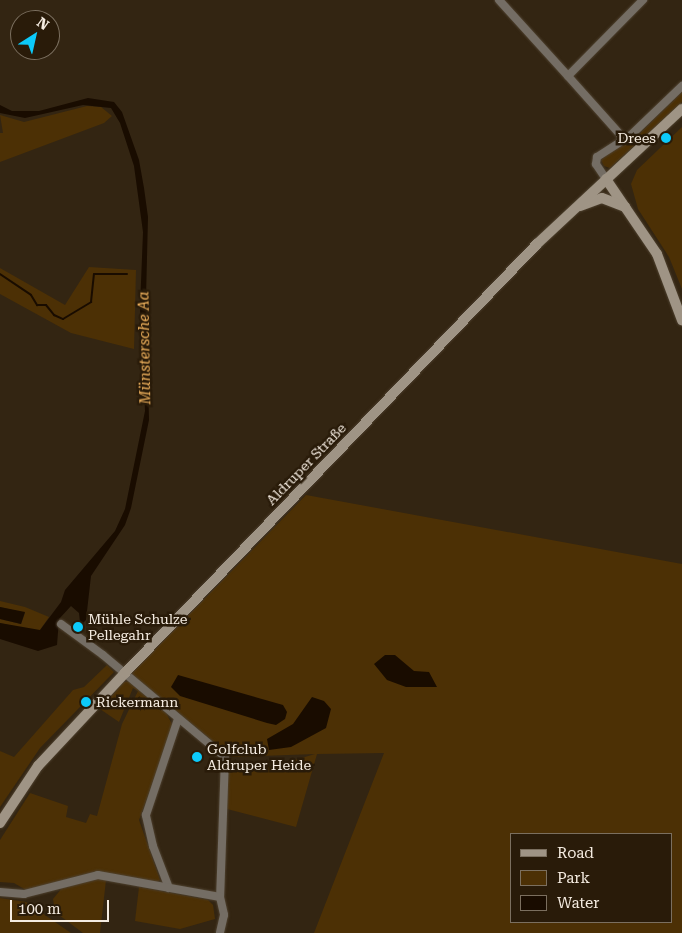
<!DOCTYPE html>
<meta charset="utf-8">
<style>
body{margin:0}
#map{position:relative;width:682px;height:933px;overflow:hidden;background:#332512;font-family:"Roboto Serif",serif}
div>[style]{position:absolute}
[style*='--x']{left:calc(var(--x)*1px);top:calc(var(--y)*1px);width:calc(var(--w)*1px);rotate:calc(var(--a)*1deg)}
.green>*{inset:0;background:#4c3005}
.water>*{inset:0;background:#190c00}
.stream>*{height:2px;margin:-1px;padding:0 1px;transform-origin:1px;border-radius:1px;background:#190c00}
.roads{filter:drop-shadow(0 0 1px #4e412f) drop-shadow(0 0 1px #4e412f)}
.street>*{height:8px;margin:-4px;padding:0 4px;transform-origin:4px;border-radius:4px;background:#746d64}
.secondary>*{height:10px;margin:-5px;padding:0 5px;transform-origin:5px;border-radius:5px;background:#9f9485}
.dots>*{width:14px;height:14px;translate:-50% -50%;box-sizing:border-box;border:2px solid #291b09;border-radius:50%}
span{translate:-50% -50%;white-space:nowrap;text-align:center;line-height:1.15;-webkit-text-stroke:5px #291b09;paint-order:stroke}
.poi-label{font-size:14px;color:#f5ece1}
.right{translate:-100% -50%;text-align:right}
.left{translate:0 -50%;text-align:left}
.street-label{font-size:14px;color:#f5ece1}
.water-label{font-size:15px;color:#f3b45e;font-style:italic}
.legend{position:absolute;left:510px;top:833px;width:162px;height:90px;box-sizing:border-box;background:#291b09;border:1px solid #7b6f5f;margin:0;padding:6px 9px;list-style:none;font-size:15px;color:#f5ece1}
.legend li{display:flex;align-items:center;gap:10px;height:25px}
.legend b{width:25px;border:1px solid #7b6f5f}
.north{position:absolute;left:10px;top:10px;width:50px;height:50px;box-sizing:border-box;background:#291b09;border:1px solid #7b6f5f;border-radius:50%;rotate:35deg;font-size:14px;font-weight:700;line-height:20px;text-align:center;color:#f5ece1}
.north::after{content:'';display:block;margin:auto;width:18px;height:22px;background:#0ccafa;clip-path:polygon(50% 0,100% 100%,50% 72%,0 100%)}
.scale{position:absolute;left:10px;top:900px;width:99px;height:22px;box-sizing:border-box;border:2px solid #f5ece1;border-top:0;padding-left:6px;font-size:15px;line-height:18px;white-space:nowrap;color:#f5ece1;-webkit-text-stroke:4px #291b09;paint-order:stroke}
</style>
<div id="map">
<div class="green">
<i style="clip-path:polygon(682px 92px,682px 102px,610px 168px,604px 166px,601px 160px,607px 154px,637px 136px)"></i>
<i style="clip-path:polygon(87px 106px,101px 107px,112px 116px,104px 123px,0 162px,0 133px,3px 133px,0 115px,24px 122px)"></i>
<i style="clip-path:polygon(682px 127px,682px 289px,669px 257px,638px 209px,631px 184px,637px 170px)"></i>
<i style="clip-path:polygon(89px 267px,136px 270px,134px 349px,71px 333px,0 294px,0 268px,65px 305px)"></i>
<i style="clip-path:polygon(evenodd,306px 495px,682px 564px,682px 933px,314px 933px,384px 753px,317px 754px,296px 827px,227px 809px,228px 772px,233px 766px,271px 767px,315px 754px,232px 757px,131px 674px,306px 495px,511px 834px,671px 834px,671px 922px,511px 922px,511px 834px)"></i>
<i style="clip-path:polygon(0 601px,25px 607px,49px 617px,40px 630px,35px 631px,0 623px,0 619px,21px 624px,25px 613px,0 607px)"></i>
<i style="clip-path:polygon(107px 665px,114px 672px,40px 748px,0 807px,0 751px,14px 757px,73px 690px,84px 687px)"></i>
<i style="clip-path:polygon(131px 681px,164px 709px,173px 726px,139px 820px,160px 880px,157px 882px,93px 872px,26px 890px,14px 883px,0 882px,0 840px,30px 793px,68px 806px,66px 817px,86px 823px,90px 814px,97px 816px,122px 724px,138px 691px,133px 688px,119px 722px,100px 709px,124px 682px)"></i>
<i style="clip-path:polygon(98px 879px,106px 880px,100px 933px,83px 933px,55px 912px,53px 899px,62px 888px)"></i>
<i style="clip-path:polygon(139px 887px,208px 900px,213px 905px,215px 919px,180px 929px,135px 921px)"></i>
<i style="clip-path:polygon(0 898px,26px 902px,71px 933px,0 933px)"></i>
</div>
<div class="water">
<i style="clip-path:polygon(88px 98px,114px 102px,122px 112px,139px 160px,144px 188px,148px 217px,146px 298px,149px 420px,131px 508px,125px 525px,91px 576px,86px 620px,82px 624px,80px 622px,79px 613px,71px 606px,59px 619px,57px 645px,38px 651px,0 639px,0 623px,40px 630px,61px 602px,65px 590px,115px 531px,125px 509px,145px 411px,140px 308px,143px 232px,134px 166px,120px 123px,111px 108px,83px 105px,25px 118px,0 113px,0 105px,12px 111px,39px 111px)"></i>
<i style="clip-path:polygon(0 607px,25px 612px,21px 624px,0 619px)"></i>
<i style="clip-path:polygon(385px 655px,395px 655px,414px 671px,429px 672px,437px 687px,406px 687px,387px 680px,374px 664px)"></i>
<i style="clip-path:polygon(178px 675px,283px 705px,287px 712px,285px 719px,276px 725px,267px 723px,180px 696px,171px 687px)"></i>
<i style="clip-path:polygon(312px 697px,324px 701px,331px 709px,326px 728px,291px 747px,269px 750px,267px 739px,293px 724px)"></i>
</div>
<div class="stream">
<i style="--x:0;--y:274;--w:37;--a:34"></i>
<i style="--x:31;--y:295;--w:12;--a:59"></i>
<i style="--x:37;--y:305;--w:9;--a:0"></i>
<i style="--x:46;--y:305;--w:13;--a:51"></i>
<i style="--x:54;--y:315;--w:10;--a:24"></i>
<i style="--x:63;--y:319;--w:33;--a:-31"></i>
<i style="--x:91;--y:302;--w:28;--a:-84"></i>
<i style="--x:94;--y:274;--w:33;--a:0"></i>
</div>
<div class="roads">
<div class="street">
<i style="--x:499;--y:0;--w:103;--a:47.8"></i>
<i style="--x:625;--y:140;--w:86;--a:-131.7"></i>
<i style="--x:568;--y:76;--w:107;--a:-45.4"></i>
<i style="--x:606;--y:179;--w:18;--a:-124"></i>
<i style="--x:596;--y:164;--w:7;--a:-82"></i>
<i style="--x:597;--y:157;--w:40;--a:-32.9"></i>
<i style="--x:631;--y:135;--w:71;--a:-43.9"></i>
<i style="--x:61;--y:624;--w:52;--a:36.4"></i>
<i style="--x:103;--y:655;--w:159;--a:39.9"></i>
<i style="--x:225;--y:757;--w:140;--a:92"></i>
<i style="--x:220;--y:897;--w:18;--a:77"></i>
<i style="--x:224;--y:915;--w:18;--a:103"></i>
<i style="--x:169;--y:888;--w:45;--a:-110.9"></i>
<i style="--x:153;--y:846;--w:32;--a:-103"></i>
<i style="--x:146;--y:815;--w:101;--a:-71.6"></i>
<i style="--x:0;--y:892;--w:24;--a:5"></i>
<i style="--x:24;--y:894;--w:76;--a:-14.4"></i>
<i style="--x:98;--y:875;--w:124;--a:10.2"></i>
</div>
<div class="secondary">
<i style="--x:606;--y:179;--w:91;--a:55.8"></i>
<i style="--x:657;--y:254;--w:71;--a:69.3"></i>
<i style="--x:580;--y:206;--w:23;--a:-20"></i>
<i style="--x:602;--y:198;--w:25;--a:21"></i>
<i style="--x:0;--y:823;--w:69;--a:-56.3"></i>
<i style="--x:38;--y:766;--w:127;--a:-46.9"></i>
<i style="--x:125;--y:673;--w:595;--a:-46.16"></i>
<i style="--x:537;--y:244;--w:198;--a:-43"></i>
</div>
</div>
<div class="dots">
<i style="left:666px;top:138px;background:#0ccafa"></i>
<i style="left:78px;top:627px;background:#0ccafa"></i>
<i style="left:86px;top:702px;background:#0ccafa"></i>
<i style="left:197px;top:757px;background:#0ccafa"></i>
</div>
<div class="poi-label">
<span class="right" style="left:656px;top:138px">Drees</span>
<span class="left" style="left:88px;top:627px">Mühle Schulze<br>Pellegahr</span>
<span class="left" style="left:96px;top:702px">Rickermann</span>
<span class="left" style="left:207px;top:757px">Golfclub<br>Aldruper Heide</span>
</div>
<div class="street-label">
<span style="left:306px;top:464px;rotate:-46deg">Aldruper Straße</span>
</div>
<div class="water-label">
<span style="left:145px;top:348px;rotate:-91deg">Münstersche Aa</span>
</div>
<ul class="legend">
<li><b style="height:6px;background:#9f9485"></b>Road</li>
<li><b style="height:14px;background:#4c3005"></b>Park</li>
<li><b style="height:14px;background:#190c00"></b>Water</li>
</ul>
<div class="north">N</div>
<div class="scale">100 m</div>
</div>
